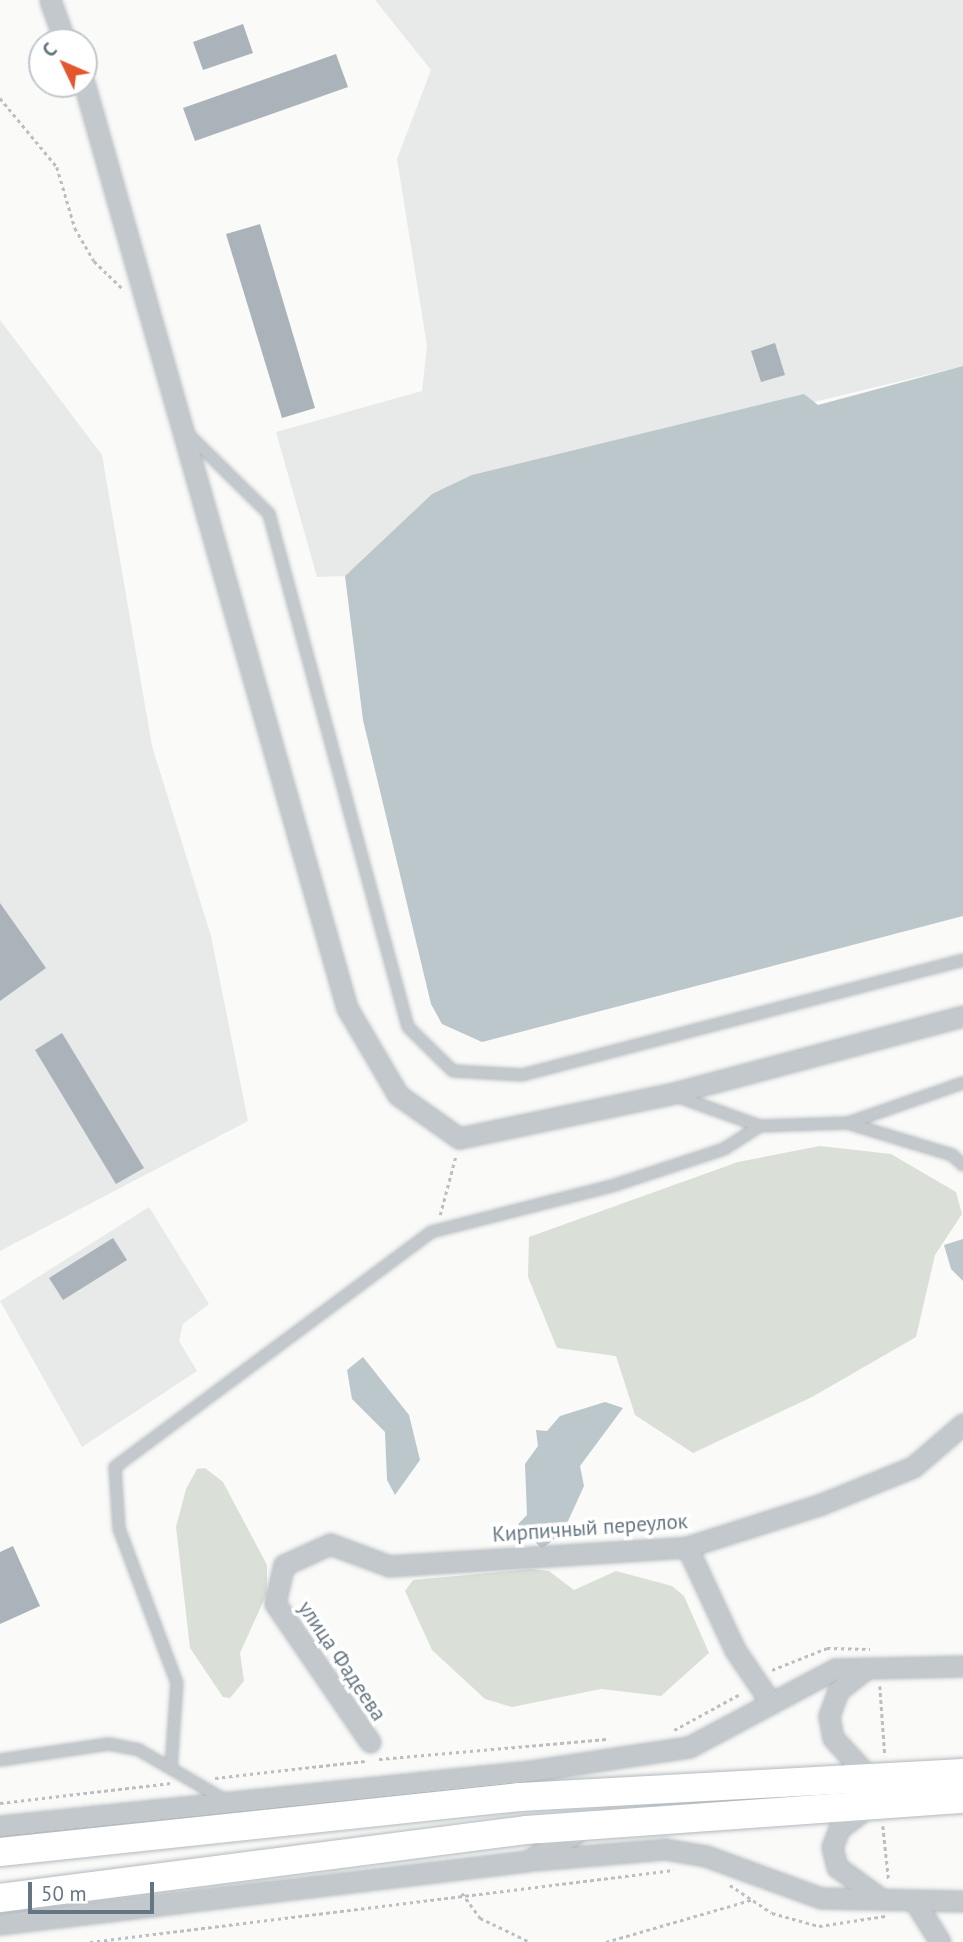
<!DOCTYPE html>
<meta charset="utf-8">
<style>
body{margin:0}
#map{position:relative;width:963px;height:1942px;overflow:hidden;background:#fafaf8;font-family:"PT Sans",sans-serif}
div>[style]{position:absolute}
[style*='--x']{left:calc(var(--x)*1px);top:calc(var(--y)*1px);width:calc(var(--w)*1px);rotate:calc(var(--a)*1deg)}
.built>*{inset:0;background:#e8e9e9}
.green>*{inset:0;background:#dadfd7}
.water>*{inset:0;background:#bbc7cb}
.building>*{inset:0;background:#aab3b9}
.path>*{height:2.5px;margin-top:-1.25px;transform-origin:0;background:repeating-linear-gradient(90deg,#bbbfc2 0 3.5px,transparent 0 7px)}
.roads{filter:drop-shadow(0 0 2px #b3babf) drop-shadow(0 0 2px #b3babf)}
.lane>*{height:10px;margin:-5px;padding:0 5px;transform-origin:5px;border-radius:5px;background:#c3c8cc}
.street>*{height:19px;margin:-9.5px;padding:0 9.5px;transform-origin:9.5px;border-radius:9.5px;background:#c3c8cc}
.secondary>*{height:28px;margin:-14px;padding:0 14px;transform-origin:14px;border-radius:14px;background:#fff}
span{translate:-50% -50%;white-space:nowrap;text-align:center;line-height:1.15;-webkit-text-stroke:7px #fff;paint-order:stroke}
.street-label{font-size:21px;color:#657683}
.north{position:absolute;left:28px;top:28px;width:70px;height:70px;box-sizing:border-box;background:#fff;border:2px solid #c1c8cd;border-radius:50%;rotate:314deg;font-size:19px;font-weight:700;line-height:28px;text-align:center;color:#657683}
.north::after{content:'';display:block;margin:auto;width:24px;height:32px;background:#e4572e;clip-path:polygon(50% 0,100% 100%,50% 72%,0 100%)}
.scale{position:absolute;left:28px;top:1882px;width:126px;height:32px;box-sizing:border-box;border:4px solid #657683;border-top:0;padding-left:9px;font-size:21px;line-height:24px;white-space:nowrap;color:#657683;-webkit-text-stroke:5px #fff;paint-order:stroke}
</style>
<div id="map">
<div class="built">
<i style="clip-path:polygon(375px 0,963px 0,963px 366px,432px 494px,345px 576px,317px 577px,276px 432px,422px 391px,427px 346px,397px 159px,431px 70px)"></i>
<i style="clip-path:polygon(0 320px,102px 455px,152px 746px,211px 936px,248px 1121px,0 1251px)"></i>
<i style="clip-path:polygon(149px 1207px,209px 1304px,183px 1324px,179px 1341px,197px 1371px,82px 1447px,0 1301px)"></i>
</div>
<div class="green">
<i style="clip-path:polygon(820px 1146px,891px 1154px,956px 1192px,962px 1214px,935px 1255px,916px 1337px,812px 1397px,693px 1453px,635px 1415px,616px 1356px,557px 1348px,528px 1277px,529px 1237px,738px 1162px)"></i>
<i style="clip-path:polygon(205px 1468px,223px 1482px,267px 1565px,267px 1593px,240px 1653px,244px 1681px,230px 1698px,223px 1697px,190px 1648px,176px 1527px,186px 1489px,197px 1469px)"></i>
<i style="clip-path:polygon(531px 1569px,549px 1571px,574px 1590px,616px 1571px,672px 1586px,684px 1596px,709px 1653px,661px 1696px,601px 1689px,512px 1707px,485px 1699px,432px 1650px,405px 1591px,413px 1580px)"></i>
</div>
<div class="water">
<i style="clip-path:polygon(963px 366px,963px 916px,482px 1042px,442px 1024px,431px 1004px,363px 720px,345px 576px,432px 494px,472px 475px,804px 394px,818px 405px)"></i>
<i style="clip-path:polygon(963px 1239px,963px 1281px,951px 1269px,944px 1245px)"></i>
<i style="clip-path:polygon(363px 1357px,409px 1415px,420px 1460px,395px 1495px,387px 1480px,385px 1432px,352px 1399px,347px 1370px)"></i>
<i style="clip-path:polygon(605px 1402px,623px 1408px,580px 1466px,584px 1486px,563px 1532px,542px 1549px,518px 1524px,527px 1515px,525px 1464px,538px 1446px,536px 1430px,547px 1431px,560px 1416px)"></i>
</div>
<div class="building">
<i style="clip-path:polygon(243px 24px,253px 53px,203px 70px,193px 42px)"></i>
<i style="clip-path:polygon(336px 54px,348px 87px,195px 141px,183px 108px)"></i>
<i style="clip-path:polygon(260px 224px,315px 408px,282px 418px,226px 234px)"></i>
<i style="clip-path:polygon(775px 343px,785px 375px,761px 382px,751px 351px)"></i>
<i style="clip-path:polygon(0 903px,46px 968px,0 1001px)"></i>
<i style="clip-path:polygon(62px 1033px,144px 1168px,116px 1184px,35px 1050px)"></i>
<i style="clip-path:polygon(113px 1238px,127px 1260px,63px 1300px,49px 1278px)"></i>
<i style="clip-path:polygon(13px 1546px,40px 1606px,0 1624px,0 1552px)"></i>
</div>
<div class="path">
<i style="--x:0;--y:98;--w:89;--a:50.4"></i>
<i style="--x:57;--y:167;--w:64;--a:73.6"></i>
<i style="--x:75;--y:228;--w:38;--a:60"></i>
<i style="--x:94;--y:261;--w:42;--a:44"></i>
<i style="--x:440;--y:1215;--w:62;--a:-75.1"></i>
<i style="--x:772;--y:1670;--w:59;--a:-21.8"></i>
<i style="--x:827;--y:1648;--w:43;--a:1.3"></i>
<i style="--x:880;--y:1686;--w:70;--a:85.9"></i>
<i style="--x:674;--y:1730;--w:77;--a:-28.6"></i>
<i style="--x:379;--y:1759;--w:231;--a:-5"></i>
<i style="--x:215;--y:1778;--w:151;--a:-6.5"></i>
<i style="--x:0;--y:1803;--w:172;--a:-6.7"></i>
<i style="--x:883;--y:1826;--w:56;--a:83.9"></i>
<i style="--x:730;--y:1885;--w:50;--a:33.7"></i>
<i style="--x:772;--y:1913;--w:49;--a:15.5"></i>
<i style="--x:819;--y:1926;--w:67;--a:-8.6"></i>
<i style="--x:462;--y:1893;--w:31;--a:54"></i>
<i style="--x:480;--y:1918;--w:55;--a:25.6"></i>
<i style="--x:90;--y:1942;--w:588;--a:-7.03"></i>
<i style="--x:606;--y:1942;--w:151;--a:-16.2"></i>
</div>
<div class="roads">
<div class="lane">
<i style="--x:187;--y:433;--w:115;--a:44.6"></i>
<i style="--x:269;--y:514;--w:531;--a:74.84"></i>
<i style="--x:408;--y:1027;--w:63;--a:44.4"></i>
<i style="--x:453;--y:1071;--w:69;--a:3.3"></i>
<i style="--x:522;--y:1075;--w:456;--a:-14.6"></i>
<i style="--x:676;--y:1096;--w:89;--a:19.7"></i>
<i style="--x:760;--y:1126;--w:87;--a:-2"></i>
<i style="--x:847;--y:1123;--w:110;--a:16.9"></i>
<i style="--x:952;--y:1155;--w:15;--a:42"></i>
<i style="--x:848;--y:1123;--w:122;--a:-19.2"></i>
<i style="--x:0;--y:1760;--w:110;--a:-8.4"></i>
<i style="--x:109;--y:1744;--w:31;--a:11"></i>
<i style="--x:139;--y:1750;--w:99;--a:30.2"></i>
<i style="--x:171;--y:1768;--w:85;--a:-86"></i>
<i style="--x:177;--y:1683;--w:165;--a:-110.6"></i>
<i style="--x:119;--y:1529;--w:62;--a:-93.7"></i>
<i style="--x:115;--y:1467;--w:394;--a:-36.6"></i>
<i style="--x:431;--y:1232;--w:190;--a:-14.3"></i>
<i style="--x:615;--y:1185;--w:115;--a:-18.3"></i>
<i style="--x:724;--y:1149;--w:43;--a:-32.6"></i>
</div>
<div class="street">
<i style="--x:50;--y:0;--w:45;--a:70.3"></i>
<i style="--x:84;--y:83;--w:962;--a:74.13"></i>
<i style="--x:347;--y:1008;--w:101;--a:59.6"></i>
<i style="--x:398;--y:1095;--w:75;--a:35.2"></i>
<i style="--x:459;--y:1138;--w:216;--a:-11.8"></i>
<i style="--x:670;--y:1094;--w:303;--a:-14.9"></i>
<i style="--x:687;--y:1547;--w:114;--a:65"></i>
<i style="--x:735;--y:1650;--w:64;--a:55.8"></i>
<i style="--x:867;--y:1668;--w:37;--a:142"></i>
<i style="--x:838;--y:1691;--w:27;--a:110"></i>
<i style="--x:829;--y:1716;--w:22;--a:80"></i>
<i style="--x:833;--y:1738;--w:53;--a:47.3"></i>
<i style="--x:370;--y:1742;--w:168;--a:-124.4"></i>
<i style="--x:275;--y:1603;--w:39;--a:-77"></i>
<i style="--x:284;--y:1565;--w:51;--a:-24.5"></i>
<i style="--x:330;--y:1544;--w:63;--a:20.4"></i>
<i style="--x:389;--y:1566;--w:299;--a:-3.6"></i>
<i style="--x:687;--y:1547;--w:139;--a:-17.7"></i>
<i style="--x:819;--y:1505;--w:101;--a:-22"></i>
<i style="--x:913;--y:1467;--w:66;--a:-40.7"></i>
<i style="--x:868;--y:1807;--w:36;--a:143"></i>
<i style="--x:839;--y:1829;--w:19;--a:111"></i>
<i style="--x:832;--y:1847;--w:21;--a:76"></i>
<i style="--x:837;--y:1867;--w:49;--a:35.9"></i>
<i style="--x:0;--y:1826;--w:533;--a:-5.92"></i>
<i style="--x:530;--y:1771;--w:161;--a:-8.6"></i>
<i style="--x:689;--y:1747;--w:166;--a:-28.1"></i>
<i style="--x:835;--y:1669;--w:128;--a:-1.3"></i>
<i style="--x:535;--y:1860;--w:130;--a:-4.8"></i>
<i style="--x:665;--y:1849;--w:42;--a:9.7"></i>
<i style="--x:706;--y:1856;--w:122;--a:20.1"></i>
<i style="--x:821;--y:1898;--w:142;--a:1.2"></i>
<i style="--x:914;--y:1900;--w:49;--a:58.2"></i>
<i style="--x:0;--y:1924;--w:531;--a:-6.82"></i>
<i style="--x:527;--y:1861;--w:67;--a:-29.6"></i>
</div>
<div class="secondary">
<i style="--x:0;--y:1852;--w:523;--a:-6.04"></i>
<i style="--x:520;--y:1797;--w:444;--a:-3.1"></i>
<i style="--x:0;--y:1898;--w:530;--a:-7.37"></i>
<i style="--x:526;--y:1830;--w:438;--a:-4.1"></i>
</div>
</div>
<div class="street-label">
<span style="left:590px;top:1528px;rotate:-4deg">Кирпичный переулок</span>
<span style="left:342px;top:1661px;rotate:56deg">улица Фадеева</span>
</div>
<div class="north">С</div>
<div class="scale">50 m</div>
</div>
